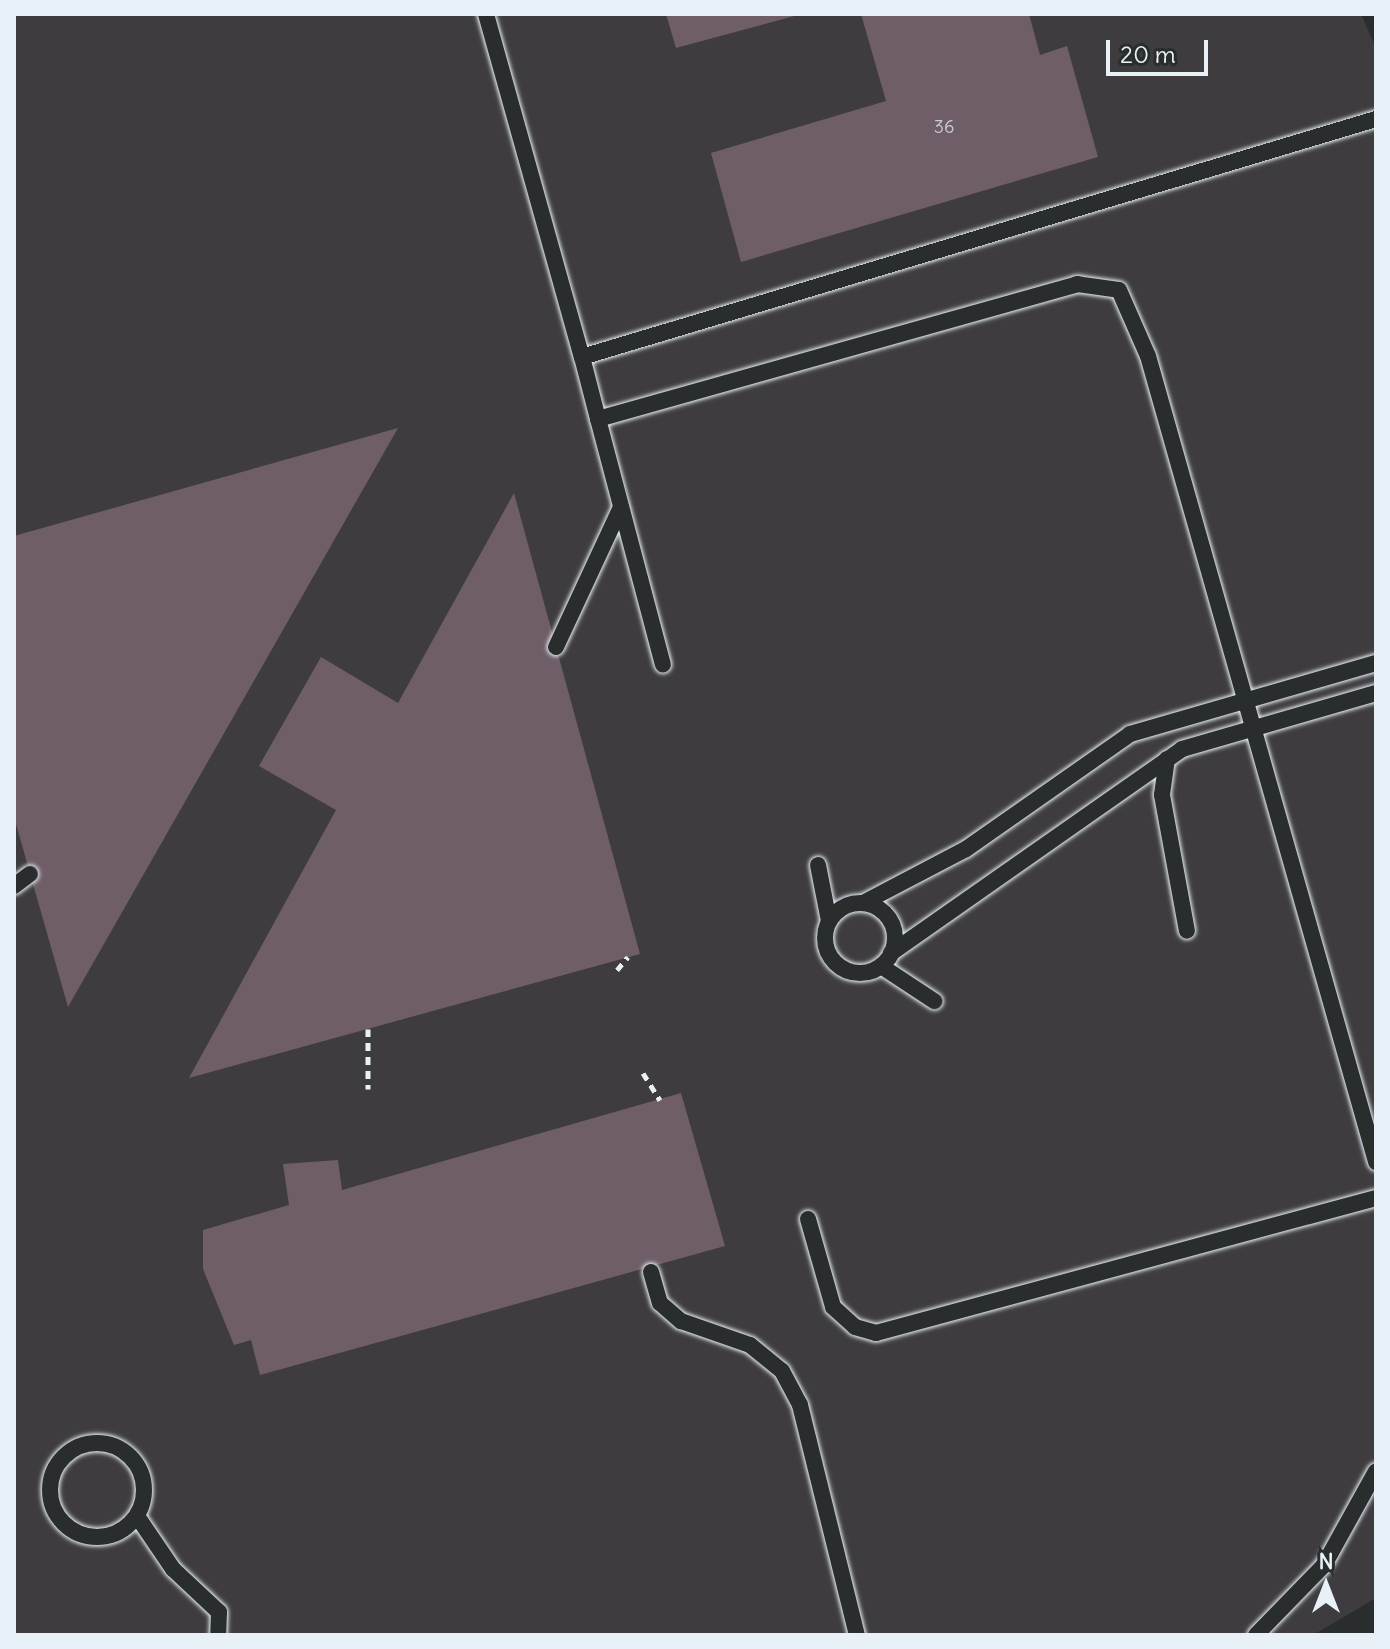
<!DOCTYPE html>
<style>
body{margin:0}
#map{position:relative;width:1390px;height:1649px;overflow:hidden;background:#2a2d2e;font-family:Delius,sans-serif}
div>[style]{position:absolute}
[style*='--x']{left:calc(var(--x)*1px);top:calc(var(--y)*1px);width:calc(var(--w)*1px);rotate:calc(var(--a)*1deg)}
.built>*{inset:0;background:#3f3c3f}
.building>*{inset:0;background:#6f5e68}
.path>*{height:5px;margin-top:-2.5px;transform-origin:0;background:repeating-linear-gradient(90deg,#e8f1f8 0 8px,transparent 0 14px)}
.roads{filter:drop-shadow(0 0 2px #e8f1f8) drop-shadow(0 0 2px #e8f1f8)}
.service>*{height:16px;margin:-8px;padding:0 8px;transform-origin:8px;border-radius:8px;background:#2a2d2e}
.service>.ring{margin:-8px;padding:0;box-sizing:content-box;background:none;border:16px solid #2a2d2e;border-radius:50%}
span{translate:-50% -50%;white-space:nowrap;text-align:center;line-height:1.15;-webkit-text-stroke:6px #2a2d2e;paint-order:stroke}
.number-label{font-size:18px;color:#caccd4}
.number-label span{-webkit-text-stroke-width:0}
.frame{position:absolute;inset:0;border:16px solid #e8f1f8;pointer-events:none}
.north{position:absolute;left:1286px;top:1545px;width:80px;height:80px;-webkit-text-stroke:6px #2a2d2e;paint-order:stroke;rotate:0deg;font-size:22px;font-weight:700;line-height:32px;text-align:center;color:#e8f1f8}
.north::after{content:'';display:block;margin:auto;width:28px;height:36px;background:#e8f1f8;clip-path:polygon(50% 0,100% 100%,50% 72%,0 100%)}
.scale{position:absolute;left:1106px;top:40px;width:102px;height:36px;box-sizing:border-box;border:4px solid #e8f1f8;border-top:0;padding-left:10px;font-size:24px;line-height:28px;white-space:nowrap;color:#e8f1f8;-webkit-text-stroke:6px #2a2d2e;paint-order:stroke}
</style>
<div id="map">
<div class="built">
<i style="clip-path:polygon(14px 14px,1361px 14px,1376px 48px,1376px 1598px,1313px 1635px,14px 1635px)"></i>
</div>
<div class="building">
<i style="clip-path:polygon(666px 14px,798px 14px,798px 15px,676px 48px)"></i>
<i style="clip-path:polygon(861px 14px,1029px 14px,1040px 55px,1067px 46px,1098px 157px,741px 262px,711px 153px,886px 101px)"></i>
<i style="clip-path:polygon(398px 428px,68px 1007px,14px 817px,14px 536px)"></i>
<i style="clip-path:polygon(514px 493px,640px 954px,189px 1078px,336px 810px,259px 766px,321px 657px,398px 703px)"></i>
<i style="clip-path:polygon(681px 1093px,725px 1246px,260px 1375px,251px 1340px,234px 1345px,203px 1269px,203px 1230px,289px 1205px,283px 1164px,338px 1160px,342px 1190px)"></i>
</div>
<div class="path">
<i style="--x:617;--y:970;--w:17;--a:-50"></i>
<i style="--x:368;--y:1029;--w:60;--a:90"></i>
<i style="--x:643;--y:1073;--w:32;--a:58"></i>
</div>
<div class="roads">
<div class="service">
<i style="--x:486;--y:14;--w:356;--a:74.4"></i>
<i style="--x:582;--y:357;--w:829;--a:-16.69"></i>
<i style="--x:582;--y:357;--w:64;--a:75.5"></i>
<i style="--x:598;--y:419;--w:498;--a:-15.7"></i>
<i style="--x:1077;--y:284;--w:42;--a:8.1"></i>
<i style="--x:1119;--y:290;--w:72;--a:66.3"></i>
<i style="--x:1148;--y:356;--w:838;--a:74.2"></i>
<i style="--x:598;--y:419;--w:254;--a:75.2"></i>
<i style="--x:556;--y:647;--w:154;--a:-65.1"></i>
<i style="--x:1167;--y:759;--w:36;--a:98"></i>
<i style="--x:1162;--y:795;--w:138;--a:79.6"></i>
<i style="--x:818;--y:865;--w:57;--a:78.9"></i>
<i style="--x:14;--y:886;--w:20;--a:-37"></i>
<i style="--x:863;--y:903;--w:116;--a:-27.7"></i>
<i style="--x:966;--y:849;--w:200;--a:-35"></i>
<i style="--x:1130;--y:734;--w:256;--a:-16.1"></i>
<i class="ring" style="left:825px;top:903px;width:54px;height:54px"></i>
<i style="--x:891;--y:953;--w:355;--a:-35"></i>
<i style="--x:1182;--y:749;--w:202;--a:-16.1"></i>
<i style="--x:881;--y:966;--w:64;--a:33.4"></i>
<i style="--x:808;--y:1219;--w:91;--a:74.1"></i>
<i style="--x:833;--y:1307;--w:30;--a:42"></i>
<i style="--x:855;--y:1327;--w:22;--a:16"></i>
<i style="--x:876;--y:1333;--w:518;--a:-15.11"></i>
<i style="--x:651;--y:1272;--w:32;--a:74"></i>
<i style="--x:660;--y:1303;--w:28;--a:41"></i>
<i style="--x:681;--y:1321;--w:73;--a:19.2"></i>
<i style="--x:750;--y:1345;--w:41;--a:39.1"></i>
<i style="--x:782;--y:1371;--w:38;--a:62"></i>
<i style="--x:800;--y:1405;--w:237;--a:76.1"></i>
<i class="ring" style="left:50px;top:1443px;width:78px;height:78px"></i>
<i style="--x:137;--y:1516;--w:64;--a:55.8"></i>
<i style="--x:173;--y:1569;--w:63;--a:43.1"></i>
<i style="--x:219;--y:1612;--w:23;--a:92"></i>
<i style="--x:1256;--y:1635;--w:98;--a:-45.8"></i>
<i style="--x:1324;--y:1565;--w:107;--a:-61"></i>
</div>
</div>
<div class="number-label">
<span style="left:944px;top:127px">36</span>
</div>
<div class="frame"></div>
<div class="north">N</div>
<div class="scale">20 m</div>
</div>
